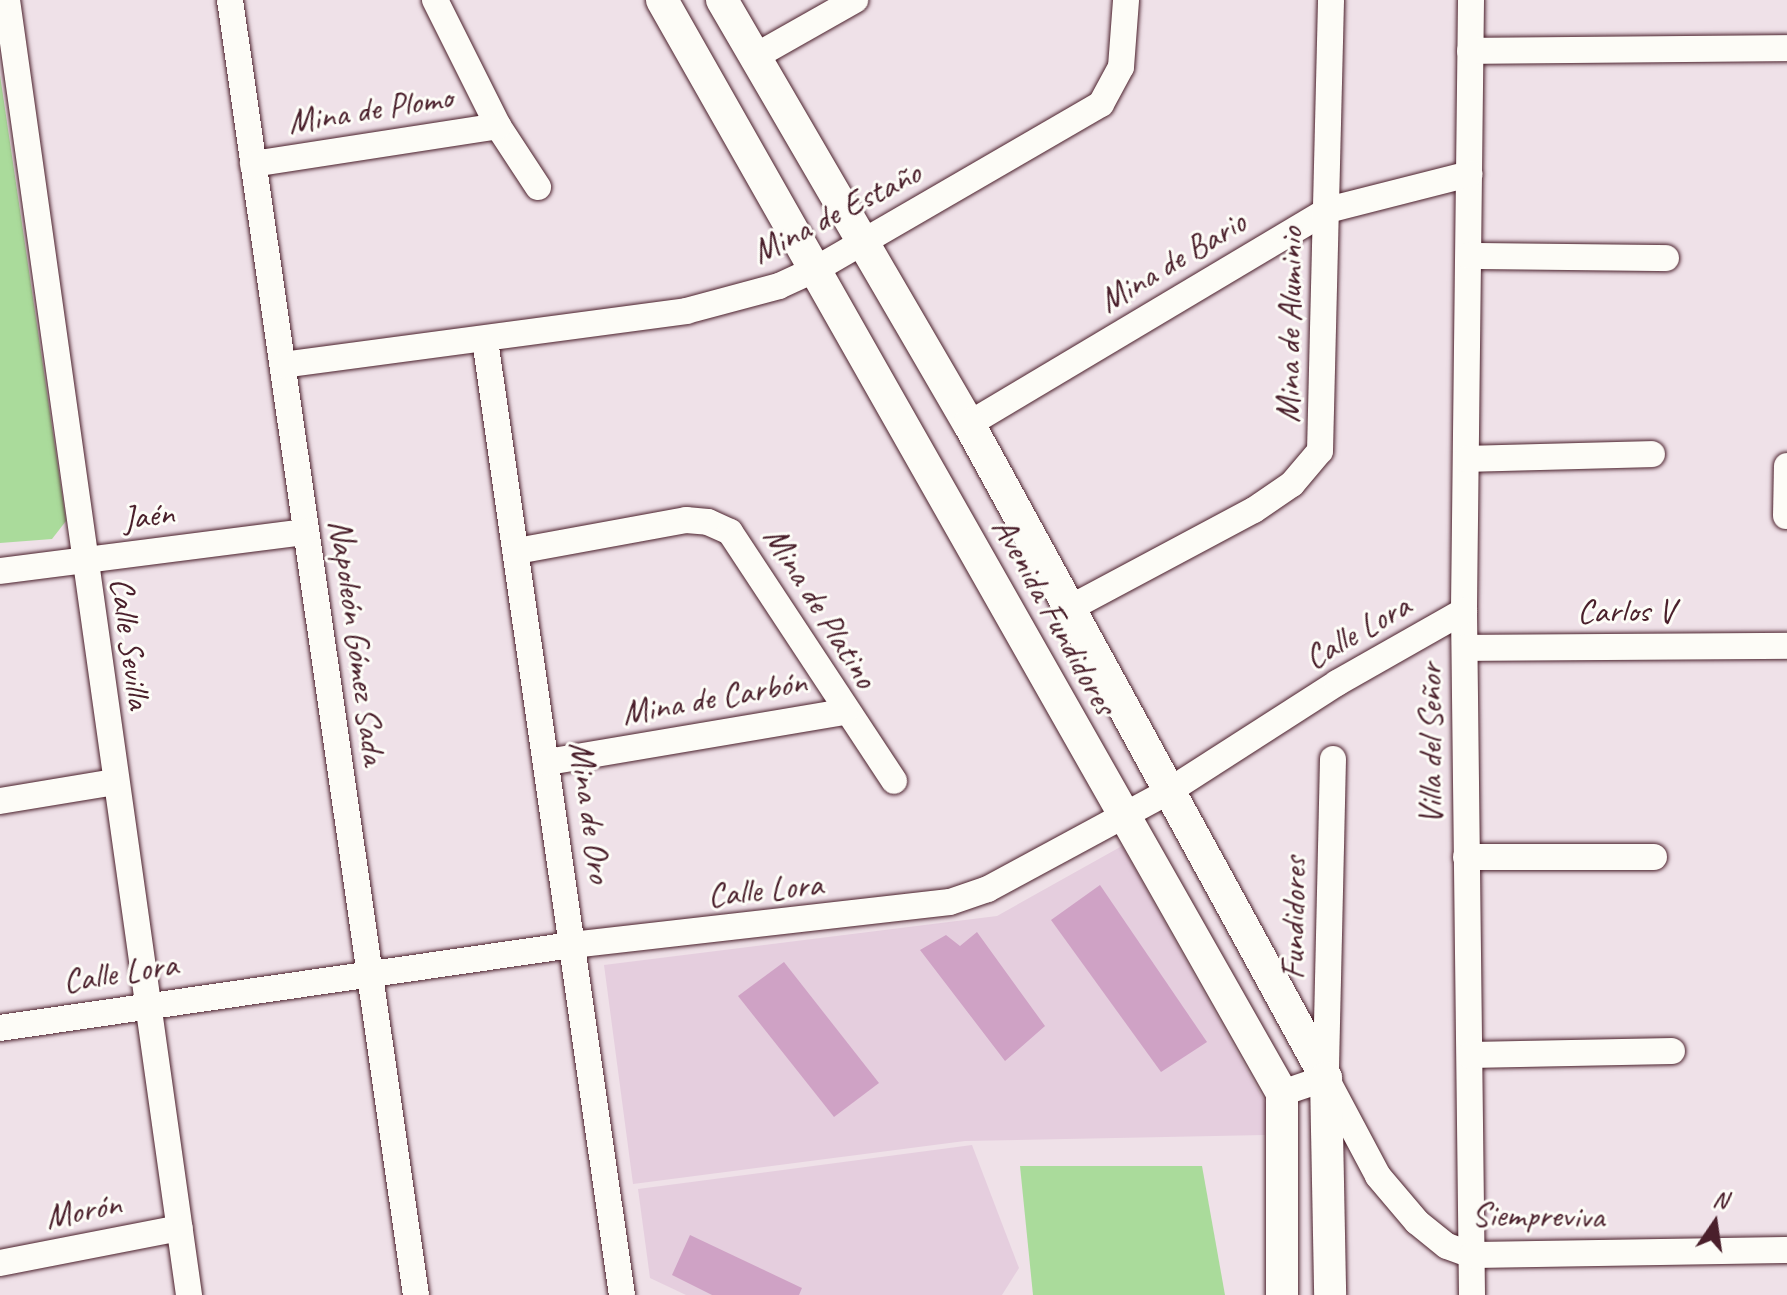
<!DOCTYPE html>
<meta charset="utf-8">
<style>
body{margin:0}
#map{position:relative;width:1787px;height:1295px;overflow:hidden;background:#efe1e8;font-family:Caveat,sans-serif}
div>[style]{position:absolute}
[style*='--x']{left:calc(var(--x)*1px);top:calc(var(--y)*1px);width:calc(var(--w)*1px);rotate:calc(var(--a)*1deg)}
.built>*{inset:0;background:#e5cede}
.green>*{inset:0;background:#aadb9b}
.building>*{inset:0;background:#cfa2c5}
.roads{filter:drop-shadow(0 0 2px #4a1f2b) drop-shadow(0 0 2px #4a1f2b)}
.minor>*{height:26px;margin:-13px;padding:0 13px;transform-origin:13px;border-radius:13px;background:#fdfcf7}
.tertiary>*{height:32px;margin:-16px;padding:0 16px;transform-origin:16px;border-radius:16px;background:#fdfcf7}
span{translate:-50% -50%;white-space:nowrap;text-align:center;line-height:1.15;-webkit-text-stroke:6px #fdfcf7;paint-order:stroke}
.street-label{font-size:34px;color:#4a1f2b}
.north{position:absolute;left:1675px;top:1183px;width:80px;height:80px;-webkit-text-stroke:6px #fdfcf7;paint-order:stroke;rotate:13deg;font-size:22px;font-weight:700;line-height:32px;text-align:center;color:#4a1f2b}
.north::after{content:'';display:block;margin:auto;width:28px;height:36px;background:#4a1f2b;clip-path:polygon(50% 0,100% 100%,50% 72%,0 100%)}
</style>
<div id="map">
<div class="built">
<i style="clip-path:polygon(1122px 846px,1266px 1104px,1265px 1135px,965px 1141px,633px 1184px,604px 965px,997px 916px)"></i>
<i style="clip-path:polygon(972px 1145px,1019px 1268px,1002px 1295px,686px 1295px,650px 1278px,638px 1189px)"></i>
</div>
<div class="green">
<i style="clip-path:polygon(0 75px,66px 521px,52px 539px,0 543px)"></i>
<i style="clip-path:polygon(1020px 1166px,1202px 1166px,1225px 1295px,1033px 1295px)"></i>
</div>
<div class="building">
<i style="clip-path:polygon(1100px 885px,1207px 1042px,1161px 1072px,1051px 920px)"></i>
<i style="clip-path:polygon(977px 932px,1045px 1026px,1005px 1061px,920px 950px,946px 935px,960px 946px)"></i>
<i style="clip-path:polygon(784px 962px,879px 1083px,834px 1117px,738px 996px)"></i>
<i style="clip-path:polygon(690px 1235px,802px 1288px,799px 1295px,712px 1295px,672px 1275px)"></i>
</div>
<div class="roads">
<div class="minor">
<i style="--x:7;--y:0;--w:1308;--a:82"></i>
<i style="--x:230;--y:0;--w:1308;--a:81.83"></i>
<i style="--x:435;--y:0;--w:141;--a:63.4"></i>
<i style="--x:498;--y:126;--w:73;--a:56.7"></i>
<i style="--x:1471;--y:0;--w:611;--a:90.66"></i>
<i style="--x:1464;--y:611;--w:684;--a:89.33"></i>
<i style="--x:1470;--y:51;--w:317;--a:-0.5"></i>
<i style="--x:756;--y:56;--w:114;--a:-29.5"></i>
<i style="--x:253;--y:164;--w:248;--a:-8.8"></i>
<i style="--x:1469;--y:256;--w:197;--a:0.6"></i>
<i style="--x:485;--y:340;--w:965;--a:81.84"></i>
<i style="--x:283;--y:365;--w:407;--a:-7.6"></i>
<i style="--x:686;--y:311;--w:96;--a:-15"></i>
<i style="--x:779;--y:286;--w:43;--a:-24.8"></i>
<i style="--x:818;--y:268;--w:327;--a:-30.1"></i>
<i style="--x:1101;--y:104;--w:42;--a:-61.6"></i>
<i style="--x:1121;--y:67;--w:67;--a:-85.7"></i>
<i style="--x:969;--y:424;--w:418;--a:-30.8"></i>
<i style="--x:1328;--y:210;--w:146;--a:-14.3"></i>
<i style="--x:1467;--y:459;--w:185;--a:-1.5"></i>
<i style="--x:1786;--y:516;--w:50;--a:-88.9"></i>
<i style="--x:517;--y:551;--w:172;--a:-10.4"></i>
<i style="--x:686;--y:520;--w:22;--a:5"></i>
<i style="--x:708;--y:522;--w:24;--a:24"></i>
<i style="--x:730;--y:532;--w:298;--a:56.6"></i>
<i style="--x:0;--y:571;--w:307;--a:-7.3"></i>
<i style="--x:1072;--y:607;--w:206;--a:-28.1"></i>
<i style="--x:1254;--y:510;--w:46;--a:-34.4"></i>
<i style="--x:1292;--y:484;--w:43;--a:-49.7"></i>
<i style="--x:1320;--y:451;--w:451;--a:-88.6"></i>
<i style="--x:1465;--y:648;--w:322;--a:-0.4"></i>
<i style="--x:1333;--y:759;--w:319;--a:91.3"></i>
<i style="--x:1326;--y:1078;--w:111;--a:62"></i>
<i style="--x:1378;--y:1176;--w:60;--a:49.7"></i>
<i style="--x:1417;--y:1222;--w:38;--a:39"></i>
<i style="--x:1447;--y:1246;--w:27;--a:20"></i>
<i style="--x:1472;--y:1255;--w:315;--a:-0.9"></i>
<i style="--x:548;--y:762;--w:301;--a:-9.6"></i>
<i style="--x:0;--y:801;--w:117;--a:-9.4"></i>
<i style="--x:1466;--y:857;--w:188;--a:0"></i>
<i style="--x:0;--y:1028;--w:578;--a:-8.26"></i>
<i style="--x:572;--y:945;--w:380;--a:-6.5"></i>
<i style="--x:950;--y:902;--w:40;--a:-18.9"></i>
<i style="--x:988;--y:889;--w:206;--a:-28.4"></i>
<i style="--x:1169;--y:791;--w:200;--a:-32.7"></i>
<i style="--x:1337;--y:683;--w:146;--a:-29.6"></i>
<i style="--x:1470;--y:1055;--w:202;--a:-1.1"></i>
<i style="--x:1282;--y:1093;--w:46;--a:-18.8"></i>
<i style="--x:0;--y:1263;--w:183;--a:-11"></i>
</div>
<div class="tertiary">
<i style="--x:662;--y:0;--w:1257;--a:60.44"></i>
<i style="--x:1282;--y:1093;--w:202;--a:90"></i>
<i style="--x:722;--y:0;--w:491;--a:59.8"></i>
<i style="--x:969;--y:424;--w:745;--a:61.37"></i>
<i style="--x:1326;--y:1078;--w:217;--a:88.9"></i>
</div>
</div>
<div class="street-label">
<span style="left:370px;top:109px;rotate:-9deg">Mina de Plomo</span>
<span style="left:836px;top:212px;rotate:-27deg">Mina de Estaño</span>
<span style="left:1172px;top:261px;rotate:-31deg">Mina de Bario</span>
<span style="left:1289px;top:325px;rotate:-89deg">Mina de Aluminio</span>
<span style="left:148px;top:515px;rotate:-7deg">Jaén</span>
<span style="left:821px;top:607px;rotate:58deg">Mina de Platino</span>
<span style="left:1626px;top:611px">Carlos V</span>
<span style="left:1055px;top:616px;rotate:61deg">Avenida Fundidores</span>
<span style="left:1357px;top:631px;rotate:-30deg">Calle Lora</span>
<span style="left:358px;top:642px;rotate:82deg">Napoleón Gómez Sada</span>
<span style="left:131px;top:643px;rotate:82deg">Calle Sevilla</span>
<span style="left:714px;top:697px;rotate:-10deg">Mina de Carbón</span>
<span style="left:1430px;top:744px;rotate:-90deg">Villa del Señor</span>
<span style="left:591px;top:812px;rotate:82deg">Mina de Oro</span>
<span style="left:765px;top:889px;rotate:-6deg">Calle Lora</span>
<span style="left:1293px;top:918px;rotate:-89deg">Fundidores</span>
<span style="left:120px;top:972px;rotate:-9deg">Calle Lora</span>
<span style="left:83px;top:1210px;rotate:-11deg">Morón</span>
<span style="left:1538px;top:1215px;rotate:1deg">Siempreviva</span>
</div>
<div class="north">N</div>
</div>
